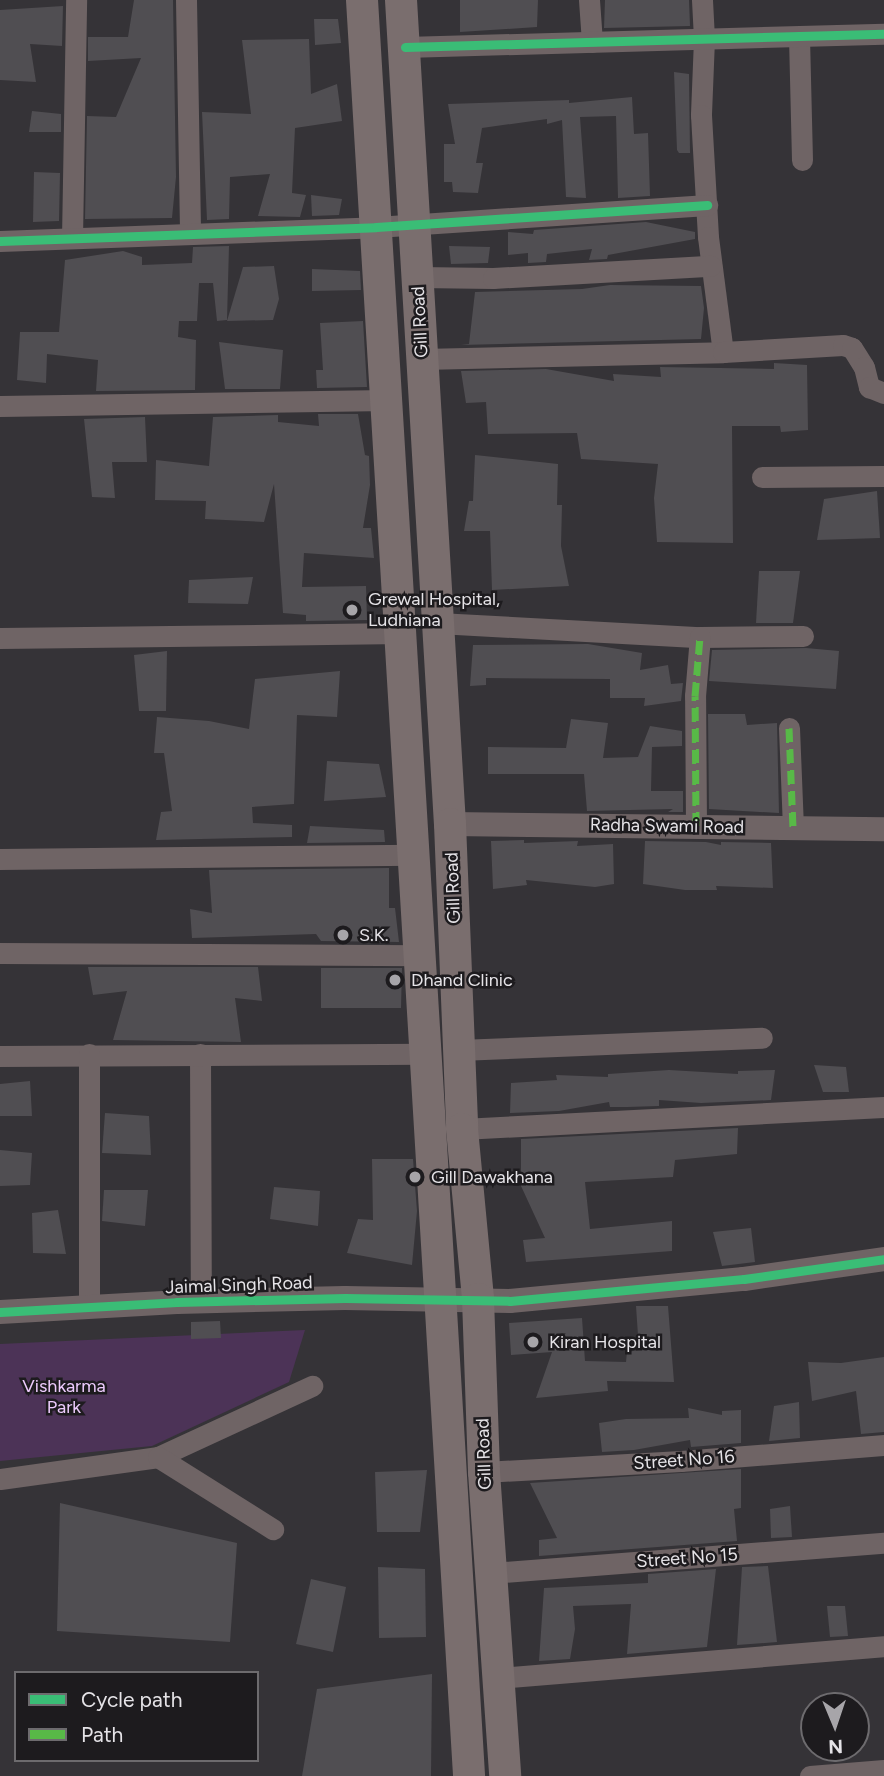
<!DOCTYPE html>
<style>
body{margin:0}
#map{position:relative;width:884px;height:1776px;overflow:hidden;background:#353337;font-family:Figtree,sans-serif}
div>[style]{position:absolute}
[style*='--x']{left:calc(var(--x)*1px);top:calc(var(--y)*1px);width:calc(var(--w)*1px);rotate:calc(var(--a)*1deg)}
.green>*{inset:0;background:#4c3357}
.building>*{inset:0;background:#504e52}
.minor>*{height:21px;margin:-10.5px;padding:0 10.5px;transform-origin:10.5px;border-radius:10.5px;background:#6f6465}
.tertiary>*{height:24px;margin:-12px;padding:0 12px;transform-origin:12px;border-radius:12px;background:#6f6465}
.primary>*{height:32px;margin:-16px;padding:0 16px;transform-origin:16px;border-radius:16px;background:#7a6e6e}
.quiet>*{height:7px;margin-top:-3.5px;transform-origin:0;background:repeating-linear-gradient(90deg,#58b947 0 14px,transparent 0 21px)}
.cycleway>*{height:9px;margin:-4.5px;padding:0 4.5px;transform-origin:4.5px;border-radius:4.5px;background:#3abd76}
.dots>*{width:19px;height:19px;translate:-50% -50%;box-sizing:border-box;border:4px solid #1d1b1e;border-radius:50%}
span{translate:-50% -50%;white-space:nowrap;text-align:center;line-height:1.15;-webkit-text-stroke:5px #1d1b1e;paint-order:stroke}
.street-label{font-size:18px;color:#e5e3e7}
.poi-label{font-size:18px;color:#e5e3e7}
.left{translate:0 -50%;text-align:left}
.park-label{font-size:18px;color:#edcbfd}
.legend{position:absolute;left:14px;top:1671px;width:245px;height:91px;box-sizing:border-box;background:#1d1b1e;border:2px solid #6d6b6e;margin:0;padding:9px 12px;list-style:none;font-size:21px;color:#e5e3e7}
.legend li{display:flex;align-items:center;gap:14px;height:35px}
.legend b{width:35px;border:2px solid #6d6b6e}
.north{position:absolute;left:800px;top:1692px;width:70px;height:70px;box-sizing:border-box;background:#1d1b1e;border:2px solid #6d6b6e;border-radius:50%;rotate:178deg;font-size:19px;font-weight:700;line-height:28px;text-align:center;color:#e5e3e7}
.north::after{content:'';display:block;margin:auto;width:24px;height:32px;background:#a7a5a9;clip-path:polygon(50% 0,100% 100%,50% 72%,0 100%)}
</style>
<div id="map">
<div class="green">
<i style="clip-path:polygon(305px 1330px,289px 1382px,152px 1446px,0 1461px,0 1344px)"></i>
</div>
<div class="building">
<i style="clip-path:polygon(134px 0,173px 0,176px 177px,172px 218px,85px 219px,87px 116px,116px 117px,141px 58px,88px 61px,88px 37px,128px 37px)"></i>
<i style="clip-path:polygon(460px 0,538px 0,537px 27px,460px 32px)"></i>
<i style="clip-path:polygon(605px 0,689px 0,690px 26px,604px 28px)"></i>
<i style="clip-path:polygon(63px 6px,62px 46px,30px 44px,36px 82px,0 80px,0 10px)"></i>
<i style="clip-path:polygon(314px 19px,338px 19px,341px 43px,315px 45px)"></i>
<i style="clip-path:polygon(309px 39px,311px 94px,337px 84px,342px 121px,295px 128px,292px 193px,306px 195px,300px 217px,258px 216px,270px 174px,230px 177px,229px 219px,207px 220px,202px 112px,251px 114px,242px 40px)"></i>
<i style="clip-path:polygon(674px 72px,689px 74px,690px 153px,679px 153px,677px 150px)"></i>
<i style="clip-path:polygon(632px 97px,634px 134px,648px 133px,650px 196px,618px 198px,616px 116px,580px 117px,586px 198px,566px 197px,562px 120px,547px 124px,547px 119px,482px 128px,476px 163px,483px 163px,478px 193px,453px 192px,452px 182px,444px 182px,444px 144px,455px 144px,448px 104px,569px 100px,569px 103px)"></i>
<i style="clip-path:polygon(32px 111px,61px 114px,61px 132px,29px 132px)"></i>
<i style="clip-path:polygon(34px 172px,60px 173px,59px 221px,33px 222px)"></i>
<i style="clip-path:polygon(311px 195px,342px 199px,339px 215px,312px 216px)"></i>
<i style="clip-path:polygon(646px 222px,695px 232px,695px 239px,608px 255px,607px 259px,589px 260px,592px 249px,547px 254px,546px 262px,528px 263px,528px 253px,508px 255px,508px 232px,533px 234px,534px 230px)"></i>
<i style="clip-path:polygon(229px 246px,227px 320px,217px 321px,213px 283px,199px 283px,197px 321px,179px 321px,178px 337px,196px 340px,195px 390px,96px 391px,98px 360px,47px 354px,46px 383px,17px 380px,20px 332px,59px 332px,65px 260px,123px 251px,142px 257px,142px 265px,192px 263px,193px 247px)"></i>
<i style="clip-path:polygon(449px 246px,490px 247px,488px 263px,451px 264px)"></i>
<i style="clip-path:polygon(274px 266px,279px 299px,273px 320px,227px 321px,243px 267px)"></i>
<i style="clip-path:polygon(312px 269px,360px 271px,361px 290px,312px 291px)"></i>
<i style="clip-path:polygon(610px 285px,701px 286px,704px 308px,701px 339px,461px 345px,469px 344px,475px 292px,582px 289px)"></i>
<i style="clip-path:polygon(363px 321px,367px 387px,317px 388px,316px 370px,323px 370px,320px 323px)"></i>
<i style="clip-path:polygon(219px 342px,283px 350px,280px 389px,225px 389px)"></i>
<i style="clip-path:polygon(774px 363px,807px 365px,808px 430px,781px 432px,780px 426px,732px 426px,733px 543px,657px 542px,654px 498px,658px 464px,581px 459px,577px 433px,488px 434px,486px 402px,466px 403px,461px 371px,546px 369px,614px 381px,613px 374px,661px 377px,660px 367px,774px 369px)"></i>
<i style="clip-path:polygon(318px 414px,358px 414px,365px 455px,369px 456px,370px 485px,363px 528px,371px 528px,374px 558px,304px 553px,302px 587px,366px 586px,367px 620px,306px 621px,306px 615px,283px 613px,274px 484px,264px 522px,205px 519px,206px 501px,155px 500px,156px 460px,209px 466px,213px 417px,278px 415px,278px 422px,319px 426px)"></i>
<i style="clip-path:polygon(145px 417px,147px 462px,112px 462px,115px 498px,92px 497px,84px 419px)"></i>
<i style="clip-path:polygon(475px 455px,558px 464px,557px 505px,562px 505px,561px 546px,569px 586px,492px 590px,490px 531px,464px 531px,469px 501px,473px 501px)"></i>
<i style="clip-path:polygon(877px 491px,880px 538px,817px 540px,824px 499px)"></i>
<i style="clip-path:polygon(759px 571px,800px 571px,793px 623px,756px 623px)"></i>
<i style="clip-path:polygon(253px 577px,248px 604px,188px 603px,189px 580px)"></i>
<i style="clip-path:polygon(588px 644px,642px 653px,640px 670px,668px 665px,671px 684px,683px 683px,681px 701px,644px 706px,645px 698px,610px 698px,610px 679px,486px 678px,486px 685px,470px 686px,473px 645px)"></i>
<i style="clip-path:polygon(806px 648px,839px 651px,836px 689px,709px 681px,712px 650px)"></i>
<i style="clip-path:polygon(167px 651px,166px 711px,139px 711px,134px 655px)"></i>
<i style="clip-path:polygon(340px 671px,337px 717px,297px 715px,294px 804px,252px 807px,253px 823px,292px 825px,292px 837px,156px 840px,161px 812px,172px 811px,164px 753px,154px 753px,157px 717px,209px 721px,249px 729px,255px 679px)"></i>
<i style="clip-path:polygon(708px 714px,745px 714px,747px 725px,777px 723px,779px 813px,709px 809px)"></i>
<i style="clip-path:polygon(571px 719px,608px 723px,603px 758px,638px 757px,650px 726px,682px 731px,682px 746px,652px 747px,651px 791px,683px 791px,683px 812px,668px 812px,673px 809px,587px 811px,584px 774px,488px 774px,488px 747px,566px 748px)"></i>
<i style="clip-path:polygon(327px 761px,379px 764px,386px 797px,324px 801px)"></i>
<i style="clip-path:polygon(310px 826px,384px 830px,385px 842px,307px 843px)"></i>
<i style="clip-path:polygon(524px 840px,524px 843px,578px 841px,577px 846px,613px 844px,614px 884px,595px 887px,526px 880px,527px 885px,493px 889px,491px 841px)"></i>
<i style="clip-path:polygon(645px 841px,706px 842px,721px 845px,721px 842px,771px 843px,773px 888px,716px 886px,717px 890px,685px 890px,643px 884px)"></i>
<i style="clip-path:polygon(389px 868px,389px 908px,395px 908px,399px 942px,321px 941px,316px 934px,192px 938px,190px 909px,212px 913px,209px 870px)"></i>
<i style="clip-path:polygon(88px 967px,258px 967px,262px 1001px,235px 998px,241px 1042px,113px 1040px,127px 991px,93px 995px)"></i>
<i style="clip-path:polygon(321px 968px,402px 968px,401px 1008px,321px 1008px)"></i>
<i style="clip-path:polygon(814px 1065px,846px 1067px,849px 1092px,823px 1092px)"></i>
<i style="clip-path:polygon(669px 1070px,738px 1074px,738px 1071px,775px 1070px,771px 1100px,701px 1103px,659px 1100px,659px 1106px,627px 1107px,610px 1107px,609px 1102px,559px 1111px,510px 1113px,511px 1083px,557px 1080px,556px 1075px,608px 1077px,608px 1074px)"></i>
<i style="clip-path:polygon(30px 1081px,32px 1116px,0 1116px,0 1084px)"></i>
<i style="clip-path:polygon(105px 1113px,149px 1116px,151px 1155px,102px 1153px)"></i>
<i style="clip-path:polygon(738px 1128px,737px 1154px,675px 1160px,673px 1177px,585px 1182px,590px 1229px,672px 1221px,672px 1251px,526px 1262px,523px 1240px,545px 1238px,521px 1186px,521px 1139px)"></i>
<i style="clip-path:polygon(0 1150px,32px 1153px,30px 1185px,0 1186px)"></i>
<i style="clip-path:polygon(372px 1159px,413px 1159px,417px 1211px,412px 1265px,347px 1253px,358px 1219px,373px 1220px)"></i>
<i style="clip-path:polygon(274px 1187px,320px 1191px,318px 1226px,270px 1219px)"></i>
<i style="clip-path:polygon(104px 1190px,148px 1190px,145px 1226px,102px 1221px)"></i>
<i style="clip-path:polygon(58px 1210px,66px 1254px,33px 1253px,32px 1213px)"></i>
<i style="clip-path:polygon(751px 1228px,755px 1262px,722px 1266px,713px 1232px)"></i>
<i style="clip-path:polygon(636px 1306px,668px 1306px,674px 1382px,607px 1381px,608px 1391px,536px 1398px,552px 1352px,511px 1355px,509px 1323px,582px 1318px,585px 1361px,626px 1362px,627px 1352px,639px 1350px)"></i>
<i style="clip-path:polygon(220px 1321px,221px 1338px,191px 1339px,191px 1322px)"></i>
<i style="clip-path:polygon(884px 1357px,884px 1432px,861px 1434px,856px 1391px,812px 1401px,808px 1362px,841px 1363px)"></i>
<i style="clip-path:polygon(799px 1402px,800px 1438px,769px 1441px,774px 1406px)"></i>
<i style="clip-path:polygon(688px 1408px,722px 1415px,722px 1411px,741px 1410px,741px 1443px,691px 1447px,690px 1440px,634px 1450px,602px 1452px,599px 1423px,626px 1419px,689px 1418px)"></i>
<i style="clip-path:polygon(741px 1469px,741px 1508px,734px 1509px,737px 1541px,539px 1556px,539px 1540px,557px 1538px,530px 1483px)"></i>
<i style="clip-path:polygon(427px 1470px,420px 1532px,377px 1532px,375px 1472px)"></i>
<i style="clip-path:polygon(60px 1503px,237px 1543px,230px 1642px,57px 1631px)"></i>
<i style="clip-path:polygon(790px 1506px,792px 1537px,771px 1538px,770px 1509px)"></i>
<i style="clip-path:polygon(768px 1566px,777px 1642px,737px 1645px,742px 1567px)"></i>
<i style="clip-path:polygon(378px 1567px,425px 1569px,426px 1637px,379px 1638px)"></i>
<i style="clip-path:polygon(716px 1569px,707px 1647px,627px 1654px,631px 1604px,573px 1606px,575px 1629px,570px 1659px,539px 1661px,544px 1588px,648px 1583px,648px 1574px)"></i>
<i style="clip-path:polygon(311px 1579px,346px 1587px,333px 1652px,296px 1644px)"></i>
<i style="clip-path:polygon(827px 1606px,845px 1606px,848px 1636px,830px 1637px)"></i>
<i style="clip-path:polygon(432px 1674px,431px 1776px,302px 1776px,317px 1689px)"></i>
</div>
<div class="minor">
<i style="--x:186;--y:0;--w:233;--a:89"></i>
<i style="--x:589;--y:0;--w:42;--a:85.9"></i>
<i style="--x:702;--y:0;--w:39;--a:87"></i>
<i style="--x:704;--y:39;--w:76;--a:92.3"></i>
<i style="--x:701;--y:115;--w:122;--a:86.7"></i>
<i style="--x:708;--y:237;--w:116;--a:82.6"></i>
<i style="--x:799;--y:37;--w:123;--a:88.6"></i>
<i style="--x:405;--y:47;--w:479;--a:-1.6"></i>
<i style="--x:72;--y:238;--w:238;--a:-89"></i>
<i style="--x:0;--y:241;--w:376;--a:-2.1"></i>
<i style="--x:376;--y:227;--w:332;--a:-3.8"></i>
<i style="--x:418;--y:277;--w:75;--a:0.8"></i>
<i style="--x:493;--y:278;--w:218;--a:-3.2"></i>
<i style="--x:422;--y:359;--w:301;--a:-1.3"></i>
<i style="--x:723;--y:352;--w:120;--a:-3.3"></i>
<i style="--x:843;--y:345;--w:9;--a:18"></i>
<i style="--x:852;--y:348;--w:22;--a:58"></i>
<i style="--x:864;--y:367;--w:21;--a:76"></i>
<i style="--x:869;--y:387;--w:16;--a:22"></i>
<i style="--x:0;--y:406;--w:387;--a:-0.9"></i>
<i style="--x:762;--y:477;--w:122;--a:-0.5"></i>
<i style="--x:438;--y:623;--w:262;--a:3.1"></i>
<i style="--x:700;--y:637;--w:103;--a:-0.6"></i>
<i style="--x:0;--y:638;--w:402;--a:-0.7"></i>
<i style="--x:789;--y:728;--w:100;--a:87.7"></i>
<i style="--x:696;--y:826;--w:130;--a:-90.4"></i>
<i style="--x:695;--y:696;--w:59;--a:-85.2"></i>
<i style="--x:0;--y:859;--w:415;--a:-0.6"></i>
<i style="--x:0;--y:953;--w:420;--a:0.3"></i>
<i style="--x:459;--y:1050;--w:303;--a:-2.3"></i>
<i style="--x:200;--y:1054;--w:247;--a:89.8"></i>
<i style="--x:0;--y:1056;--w:425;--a:-0.3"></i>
<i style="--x:462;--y:1129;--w:423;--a:-3"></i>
<i style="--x:89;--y:1307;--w:253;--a:-90"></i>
<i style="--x:158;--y:1457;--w:170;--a:-24.8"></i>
<i style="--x:484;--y:1472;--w:197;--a:-3.2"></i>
<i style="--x:681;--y:1461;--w:204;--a:-4.5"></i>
<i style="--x:0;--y:1479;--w:160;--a:-7.9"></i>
<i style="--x:158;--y:1457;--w:136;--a:32.1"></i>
<i style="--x:491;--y:1573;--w:394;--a:-4.4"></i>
<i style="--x:498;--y:1678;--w:387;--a:-4.7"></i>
<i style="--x:810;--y:1776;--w:74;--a:-4.6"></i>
</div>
<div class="tertiary">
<i style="--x:450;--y:824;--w:434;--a:0.7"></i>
<i style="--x:0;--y:1312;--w:177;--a:-3.2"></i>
<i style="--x:177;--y:1302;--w:168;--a:-1.4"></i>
<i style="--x:345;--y:1298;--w:165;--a:1"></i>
<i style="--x:510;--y:1301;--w:235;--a:-5.4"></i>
<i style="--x:744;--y:1279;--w:141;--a:-8.1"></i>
</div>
<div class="primary">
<i style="--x:362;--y:0;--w:1779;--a:86.55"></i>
<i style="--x:401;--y:0;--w:825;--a:86.6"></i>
<i style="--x:450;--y:824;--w:305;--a:87.7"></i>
<i style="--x:462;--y:1129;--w:171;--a:84.6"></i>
<i style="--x:478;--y:1299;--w:173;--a:88"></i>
<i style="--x:484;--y:1472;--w:305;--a:86"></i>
</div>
<div class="quiet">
<i style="--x:789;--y:728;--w:100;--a:87.7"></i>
<i style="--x:696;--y:826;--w:130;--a:-90.4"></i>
<i style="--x:695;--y:696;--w:59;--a:-85.2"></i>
</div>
<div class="cycleway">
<i style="--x:405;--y:47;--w:479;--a:-1.6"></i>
<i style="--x:0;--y:241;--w:376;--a:-2.1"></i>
<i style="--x:376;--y:227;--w:332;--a:-3.8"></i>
<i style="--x:0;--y:1312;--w:177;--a:-3.2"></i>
<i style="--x:177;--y:1302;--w:168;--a:-1.4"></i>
<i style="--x:345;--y:1298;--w:165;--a:1"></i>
<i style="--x:510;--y:1301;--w:235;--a:-5.4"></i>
<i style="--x:744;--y:1279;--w:141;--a:-8.1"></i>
</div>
<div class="dots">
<i style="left:352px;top:610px;background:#a7a5a9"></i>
<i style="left:343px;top:935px;background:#a7a5a9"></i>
<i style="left:395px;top:980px;background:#a7a5a9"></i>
<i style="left:415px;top:1177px;background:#a7a5a9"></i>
<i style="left:533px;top:1342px;background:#a7a5a9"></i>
</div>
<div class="street-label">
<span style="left:420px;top:322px;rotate:-93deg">Gill Road</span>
<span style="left:667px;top:826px;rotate:1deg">Radha Swami Road</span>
<span style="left:453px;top:888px;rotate:-92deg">Gill Road</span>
<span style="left:239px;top:1285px;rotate:-2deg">Jaimal Singh Road</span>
<span style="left:484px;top:1454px;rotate:-92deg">Gill Road</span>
<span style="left:684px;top:1460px;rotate:-4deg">Street No 16</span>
<span style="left:687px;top:1558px;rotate:-4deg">Street No 15</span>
</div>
<div class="poi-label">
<span class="left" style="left:368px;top:610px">Grewal Hospital,<br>Ludhiana</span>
<span class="left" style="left:359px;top:935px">S.K.</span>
<span class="left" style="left:411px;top:980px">Dhand Clinic</span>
<span class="left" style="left:431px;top:1177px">Gill Dawakhana</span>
<span class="left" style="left:549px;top:1342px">Kiran Hospital</span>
</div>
<div class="park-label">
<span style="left:64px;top:1397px">Vishkarma<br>Park</span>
</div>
<ul class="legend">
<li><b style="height:9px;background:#3abd76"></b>Cycle path</li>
<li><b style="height:9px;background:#58b947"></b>Path</li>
</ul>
<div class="north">N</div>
</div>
